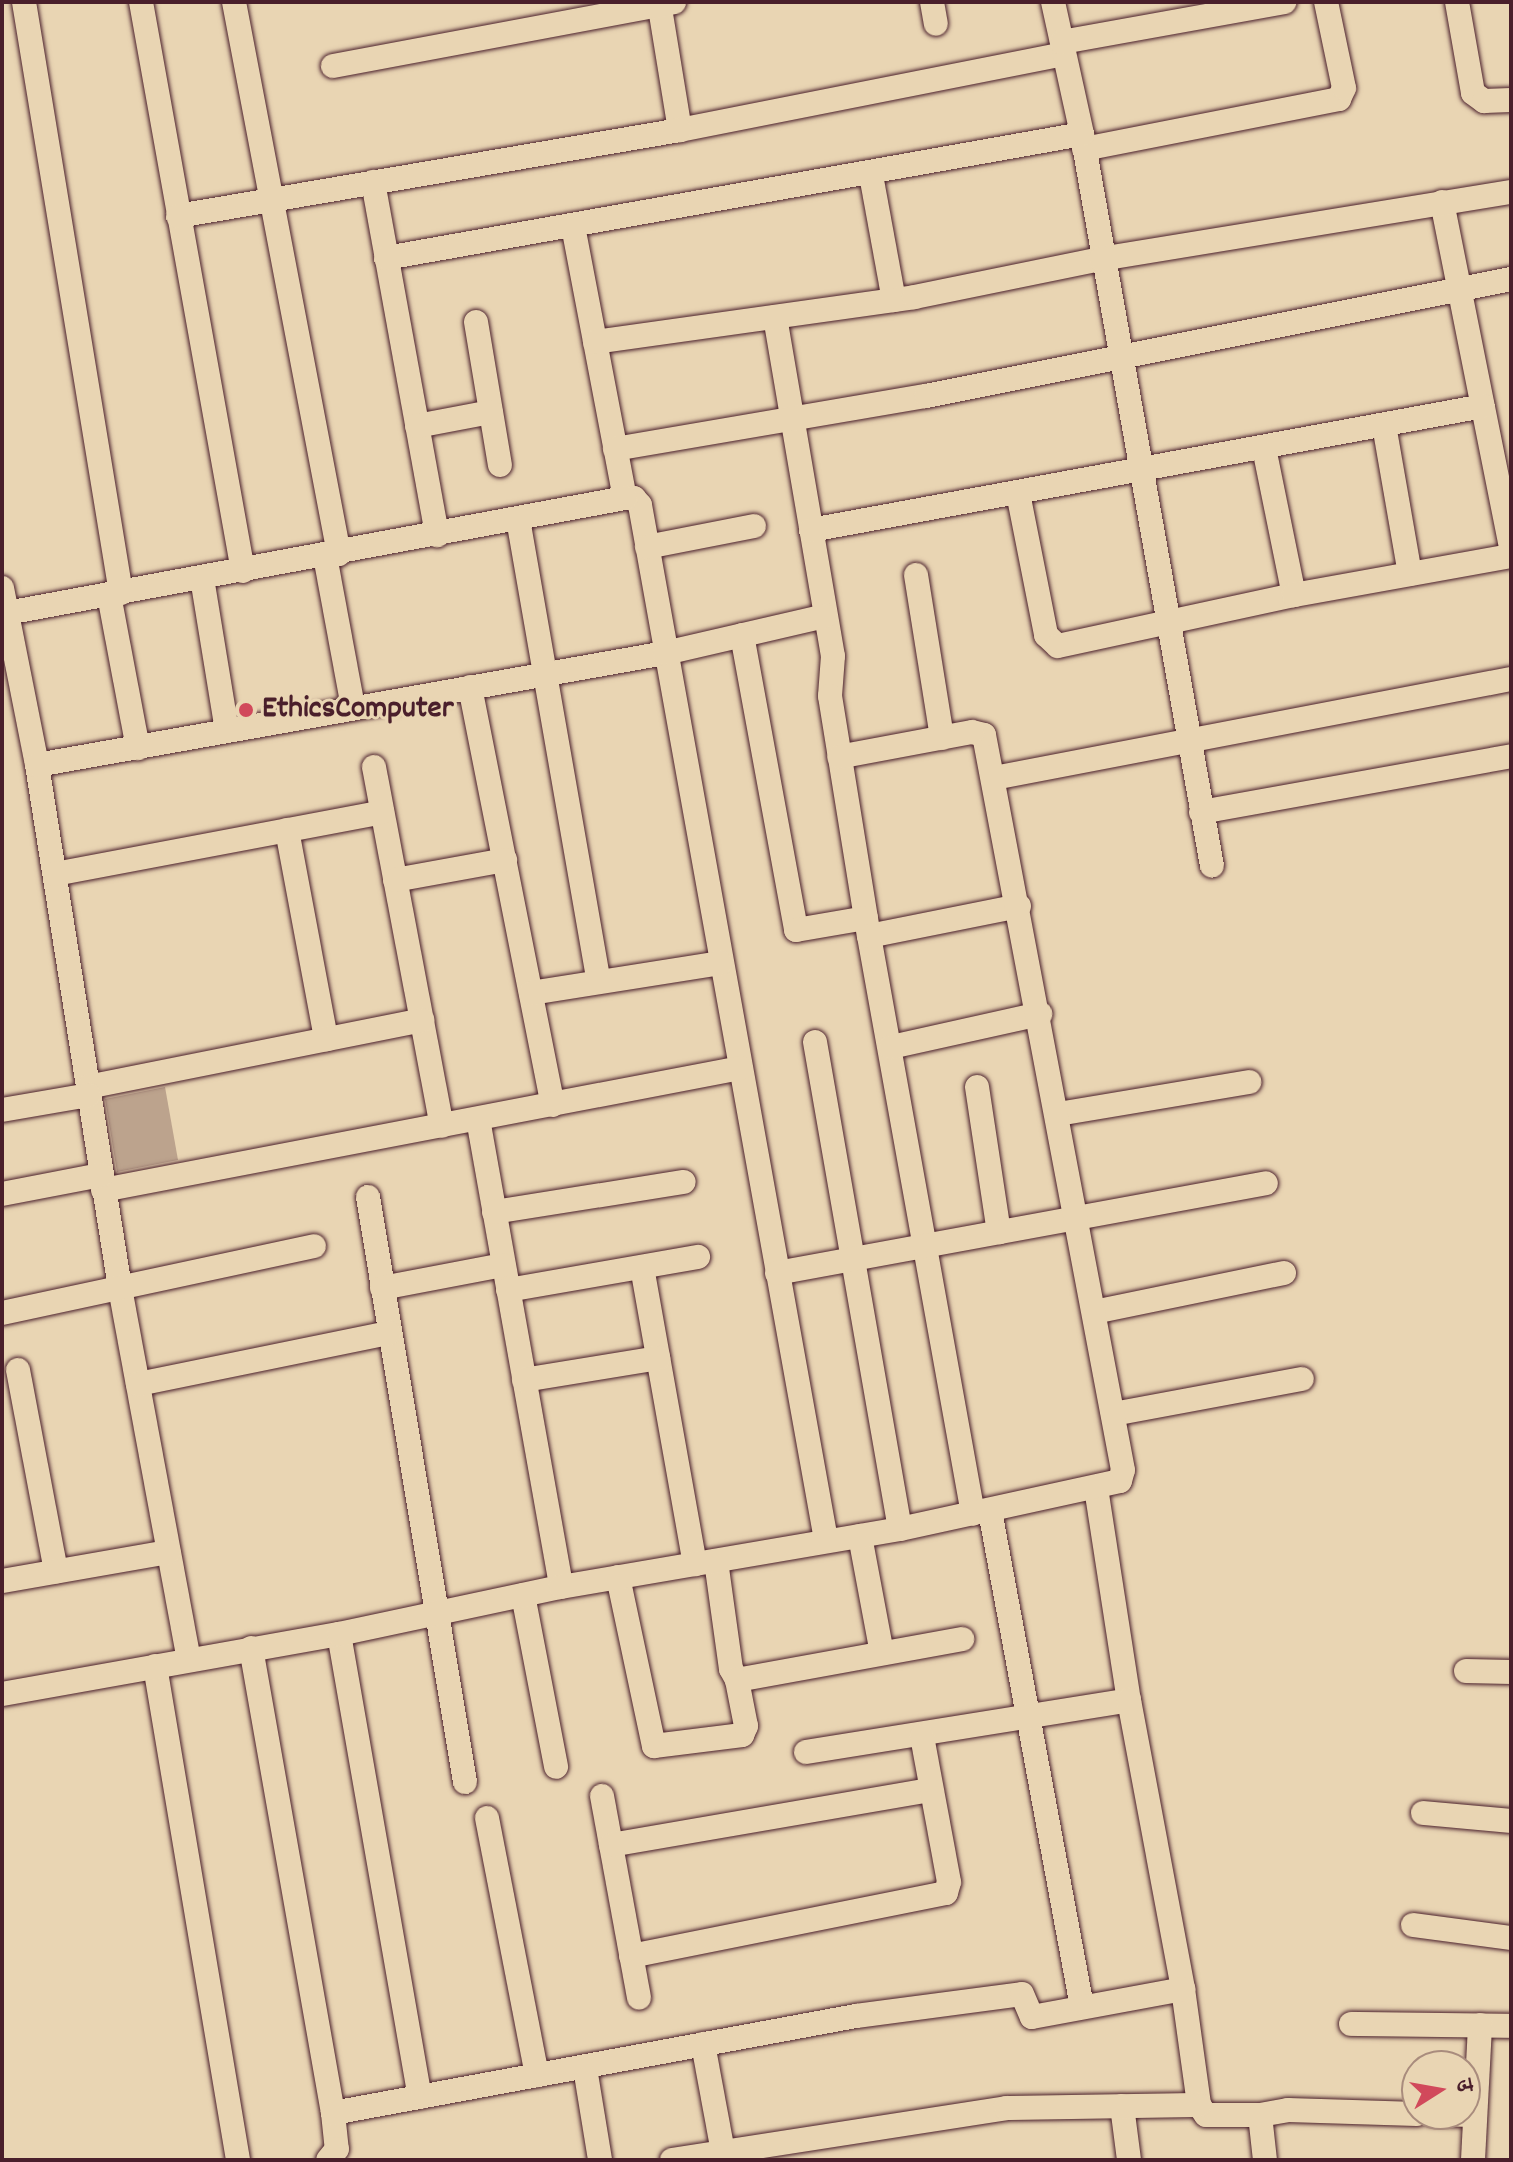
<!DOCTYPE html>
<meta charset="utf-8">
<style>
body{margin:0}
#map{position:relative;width:1513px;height:2162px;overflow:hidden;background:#e9d5b3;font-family:Dekko,"Playpen Sans Deva",sans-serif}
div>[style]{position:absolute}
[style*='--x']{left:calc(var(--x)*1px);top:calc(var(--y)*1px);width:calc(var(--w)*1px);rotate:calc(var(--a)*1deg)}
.building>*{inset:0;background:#bca38d}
.roads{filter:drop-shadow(0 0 2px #4a1f2b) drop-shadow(0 0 2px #4a1f2b)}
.minor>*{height:24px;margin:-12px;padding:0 12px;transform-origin:12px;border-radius:12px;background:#e9d5b3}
.dots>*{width:22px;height:22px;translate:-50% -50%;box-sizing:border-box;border:4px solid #e9d5b3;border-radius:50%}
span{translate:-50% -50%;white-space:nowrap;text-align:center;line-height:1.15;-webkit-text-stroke:6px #e9d5b3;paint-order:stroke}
.poi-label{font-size:32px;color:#4a1f2b;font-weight:700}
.left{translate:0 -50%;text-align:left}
.frame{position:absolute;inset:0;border:4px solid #4a1f2b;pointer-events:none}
.north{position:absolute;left:1401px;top:2050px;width:80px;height:80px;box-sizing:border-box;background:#e9d5b3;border:2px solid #a98c7d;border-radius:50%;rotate:79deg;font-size:22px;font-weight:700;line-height:32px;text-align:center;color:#4a1f2b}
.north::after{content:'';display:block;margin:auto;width:28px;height:36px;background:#d1495b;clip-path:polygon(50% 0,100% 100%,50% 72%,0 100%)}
</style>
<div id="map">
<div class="building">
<i style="clip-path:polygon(165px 1087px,178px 1160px,117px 1172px,105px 1099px)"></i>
</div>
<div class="roads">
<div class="minor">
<i style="--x:24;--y:2;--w:599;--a:80.68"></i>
<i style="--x:141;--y:2;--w:578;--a:79.84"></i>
<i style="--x:234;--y:2;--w:562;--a:79.23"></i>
<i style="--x:659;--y:2;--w:130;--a:80.7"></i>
<i style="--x:680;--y:130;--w:391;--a:-11.2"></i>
<i style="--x:932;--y:2;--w:22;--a:80"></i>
<i style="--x:1053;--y:2;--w:135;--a:77.6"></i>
<i style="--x:1082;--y:134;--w:743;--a:79.93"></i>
<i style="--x:1457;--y:2;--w:92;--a:80"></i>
<i style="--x:1473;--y:93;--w:14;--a:36"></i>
<i style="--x:1484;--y:101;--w:27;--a:-2"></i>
<i style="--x:1062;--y:42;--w:226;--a:-10.2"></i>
<i style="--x:333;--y:66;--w:347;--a:-10.6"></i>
<i style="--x:1084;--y:149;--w:260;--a:-11.1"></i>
<i style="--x:1339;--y:99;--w:12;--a:-66"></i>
<i style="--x:1344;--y:88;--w:88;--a:-101.8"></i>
<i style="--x:871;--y:175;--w:127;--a:79.6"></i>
<i style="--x:373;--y:182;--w:359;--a:79.7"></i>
<i style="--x:1442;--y:202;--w:351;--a:78.7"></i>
<i style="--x:178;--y:216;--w:509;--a:-9.72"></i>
<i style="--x:573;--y:226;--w:277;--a:79.2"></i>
<i style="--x:625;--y:498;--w:9;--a:0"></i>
<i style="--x:634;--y:498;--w:9;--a:49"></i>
<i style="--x:640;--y:505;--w:1052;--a:79.81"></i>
<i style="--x:386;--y:258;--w:707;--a:-10.1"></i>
<i style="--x:775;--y:317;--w:344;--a:80.3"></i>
<i style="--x:833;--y:656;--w:40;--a:94.3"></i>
<i style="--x:830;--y:696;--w:243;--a:80.8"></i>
<i style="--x:869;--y:936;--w:587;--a:79.8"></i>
<i style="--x:476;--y:322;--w:145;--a:80.5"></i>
<i style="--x:595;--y:342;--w:322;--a:-8"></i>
<i style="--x:914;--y:297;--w:191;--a:-11.5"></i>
<i style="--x:1101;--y:259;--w:415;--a:-9.3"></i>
<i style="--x:1384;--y:425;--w:151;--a:80.1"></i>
<i style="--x:417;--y:426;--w:75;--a:-10.7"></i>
<i style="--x:1264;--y:448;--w:150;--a:78.5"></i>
<i style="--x:615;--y:449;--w:315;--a:-9.7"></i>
<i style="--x:926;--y:396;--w:597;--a:-11.31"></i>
<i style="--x:1018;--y:493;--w:145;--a:78.8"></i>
<i style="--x:1046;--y:635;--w:16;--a:43"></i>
<i style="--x:1058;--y:646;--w:241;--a:-12.2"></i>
<i style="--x:1294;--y:595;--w:220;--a:-10.2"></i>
<i style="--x:518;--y:519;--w:469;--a:80.1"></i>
<i style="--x:811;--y:530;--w:683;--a:-10.45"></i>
<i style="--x:647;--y:547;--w:109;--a:-11.1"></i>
<i style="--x:325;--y:556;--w:154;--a:79.5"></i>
<i style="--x:916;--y:575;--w:165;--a:80.9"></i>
<i style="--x:202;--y:578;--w:154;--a:80.7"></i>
<i style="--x:2;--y:588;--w:180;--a:78.8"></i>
<i style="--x:37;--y:765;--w:530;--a:80.98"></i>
<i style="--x:120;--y:1288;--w:378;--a:79.5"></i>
<i style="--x:109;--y:595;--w:156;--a:79.3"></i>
<i style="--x:7;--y:613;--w:629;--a:-10.54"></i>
<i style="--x:742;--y:635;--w:300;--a:79.6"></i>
<i style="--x:796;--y:930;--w:71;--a:-9.7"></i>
<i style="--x:470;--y:687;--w:426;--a:78.8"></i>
<i style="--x:37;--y:765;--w:638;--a:-10.11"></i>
<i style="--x:665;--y:653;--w:164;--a:-13"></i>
<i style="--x:374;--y:767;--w:365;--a:79.3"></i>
<i style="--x:994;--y:778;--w:526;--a:-10.84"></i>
<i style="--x:1201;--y:812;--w:315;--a:-10.2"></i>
<i style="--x:287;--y:830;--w:213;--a:79.4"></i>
<i style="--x:55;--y:874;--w:333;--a:-10.7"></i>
<i style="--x:395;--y:880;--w:112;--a:-10.3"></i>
<i style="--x:869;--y:936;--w:153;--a:-11.3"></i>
<i style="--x:531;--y:993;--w:192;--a:-9"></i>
<i style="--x:815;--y:1042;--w:494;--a:80.1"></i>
<i style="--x:891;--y:1047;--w:153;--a:-12.5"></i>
<i style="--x:88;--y:1087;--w:341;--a:-11.3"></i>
<i style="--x:977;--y:1087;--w:147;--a:81.4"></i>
<i style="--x:2;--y:1110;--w:88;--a:-9.8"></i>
<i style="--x:1058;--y:1114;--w:194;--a:-9.5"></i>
<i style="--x:478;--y:1119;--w:475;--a:79.9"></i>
<i style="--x:103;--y:1190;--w:649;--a:-10.84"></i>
<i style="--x:2;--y:1194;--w:101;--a:-10.9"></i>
<i style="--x:368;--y:1197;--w:593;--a:80.59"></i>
<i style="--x:494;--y:1212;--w:192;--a:-9"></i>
<i style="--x:642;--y:1267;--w:302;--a:79.9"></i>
<i style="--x:777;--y:1273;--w:497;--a:-10.4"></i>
<i style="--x:382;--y:1288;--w:123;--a:-10.8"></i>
<i style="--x:508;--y:1290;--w:193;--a:-9.9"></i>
<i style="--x:1094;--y:1312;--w:194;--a:-11.6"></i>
<i style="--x:2;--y:1313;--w:319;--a:-12.1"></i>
<i style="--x:18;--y:1370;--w:205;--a:79.3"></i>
<i style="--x:524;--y:1380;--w:136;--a:-9.3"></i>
<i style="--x:138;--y:1384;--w:256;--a:-11.5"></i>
<i style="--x:1113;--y:1414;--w:192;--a:-10.5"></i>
<i style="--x:1096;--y:1488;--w:215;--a:81.2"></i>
<i style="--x:990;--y:1511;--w:504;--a:79.49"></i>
<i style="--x:860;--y:1536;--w:119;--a:79.4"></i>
<i style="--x:716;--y:1561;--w:109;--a:82.1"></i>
<i style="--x:731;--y:1669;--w:13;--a:61"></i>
<i style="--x:737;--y:1680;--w:229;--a:-10.3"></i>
<i style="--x:618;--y:1577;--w:173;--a:78"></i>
<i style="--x:654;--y:1746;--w:89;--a:-7.1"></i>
<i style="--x:742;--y:1735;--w:10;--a:-66"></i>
<i style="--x:746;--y:1726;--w:47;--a:-101.1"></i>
<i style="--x:2;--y:1581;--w:169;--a:-9.9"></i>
<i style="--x:523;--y:1595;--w:175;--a:79.1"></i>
<i style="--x:339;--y:1634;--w:470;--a:80.1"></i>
<i style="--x:251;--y:1648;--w:472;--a:80"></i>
<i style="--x:333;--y:2113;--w:36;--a:84"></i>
<i style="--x:337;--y:2149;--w:14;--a:129"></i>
<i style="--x:155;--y:1666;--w:501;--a:80.46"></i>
<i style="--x:1466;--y:1671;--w:45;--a:1.3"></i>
<i style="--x:2;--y:1694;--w:342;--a:-10.1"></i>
<i style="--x:339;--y:1634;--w:227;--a:-12"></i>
<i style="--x:561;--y:1587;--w:344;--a:-9.7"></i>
<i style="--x:900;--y:1529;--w:225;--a:-12.3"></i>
<i style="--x:1120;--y:1481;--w:11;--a:-75"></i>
<i style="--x:1123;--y:1470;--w:748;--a:-100.71"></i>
<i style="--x:984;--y:735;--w:12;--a:-166"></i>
<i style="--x:972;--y:732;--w:135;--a:169.4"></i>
<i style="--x:806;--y:1752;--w:327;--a:-9.1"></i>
<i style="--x:1129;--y:1700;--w:294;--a:79.4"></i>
<i style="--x:1183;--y:1989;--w:117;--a:82.1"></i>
<i style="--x:1199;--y:2105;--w:12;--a:55"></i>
<i style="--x:1206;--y:2115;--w:54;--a:0"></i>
<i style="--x:1260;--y:2115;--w:45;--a:83.7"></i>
<i style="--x:602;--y:1796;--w:205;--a:79.6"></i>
<i style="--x:1423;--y:1813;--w:88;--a:5.2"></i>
<i style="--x:487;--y:1818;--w:262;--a:79"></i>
<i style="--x:611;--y:1845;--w:324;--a:-9.8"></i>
<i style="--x:1413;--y:1925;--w:99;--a:7.6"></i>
<i style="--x:631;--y:1956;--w:321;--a:-11.3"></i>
<i style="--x:946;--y:1893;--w:11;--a:-75"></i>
<i style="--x:949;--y:1882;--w:148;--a:-100.5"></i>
<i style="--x:1351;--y:2024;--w:160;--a:0.7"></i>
<i style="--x:703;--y:2044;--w:110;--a:79.5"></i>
<i style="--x:585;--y:2068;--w:93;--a:80.7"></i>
<i style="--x:1122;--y:2106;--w:54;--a:82.6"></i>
<i style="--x:333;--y:2113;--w:532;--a:-10.51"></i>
<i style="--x:856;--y:2016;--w:167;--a:-7.5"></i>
<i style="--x:1022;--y:1994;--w:25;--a:67"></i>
<i style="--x:1032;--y:2017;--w:154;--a:-10.5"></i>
<i style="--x:1432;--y:2114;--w:42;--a:1.4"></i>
<i style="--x:1260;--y:2115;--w:28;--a:-10"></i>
<i style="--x:1288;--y:2110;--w:129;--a:1.8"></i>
<i style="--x:672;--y:2160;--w:338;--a:-8.8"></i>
<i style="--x:1006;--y:2108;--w:193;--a:-0.9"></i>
<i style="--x:1473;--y:2160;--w:135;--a:-87"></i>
</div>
</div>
<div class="dots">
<i style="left:246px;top:710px;background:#d1495b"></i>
</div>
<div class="poi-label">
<span class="left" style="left:262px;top:710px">EthicsComputer</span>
</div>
<div class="frame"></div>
<div class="north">उ</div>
</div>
